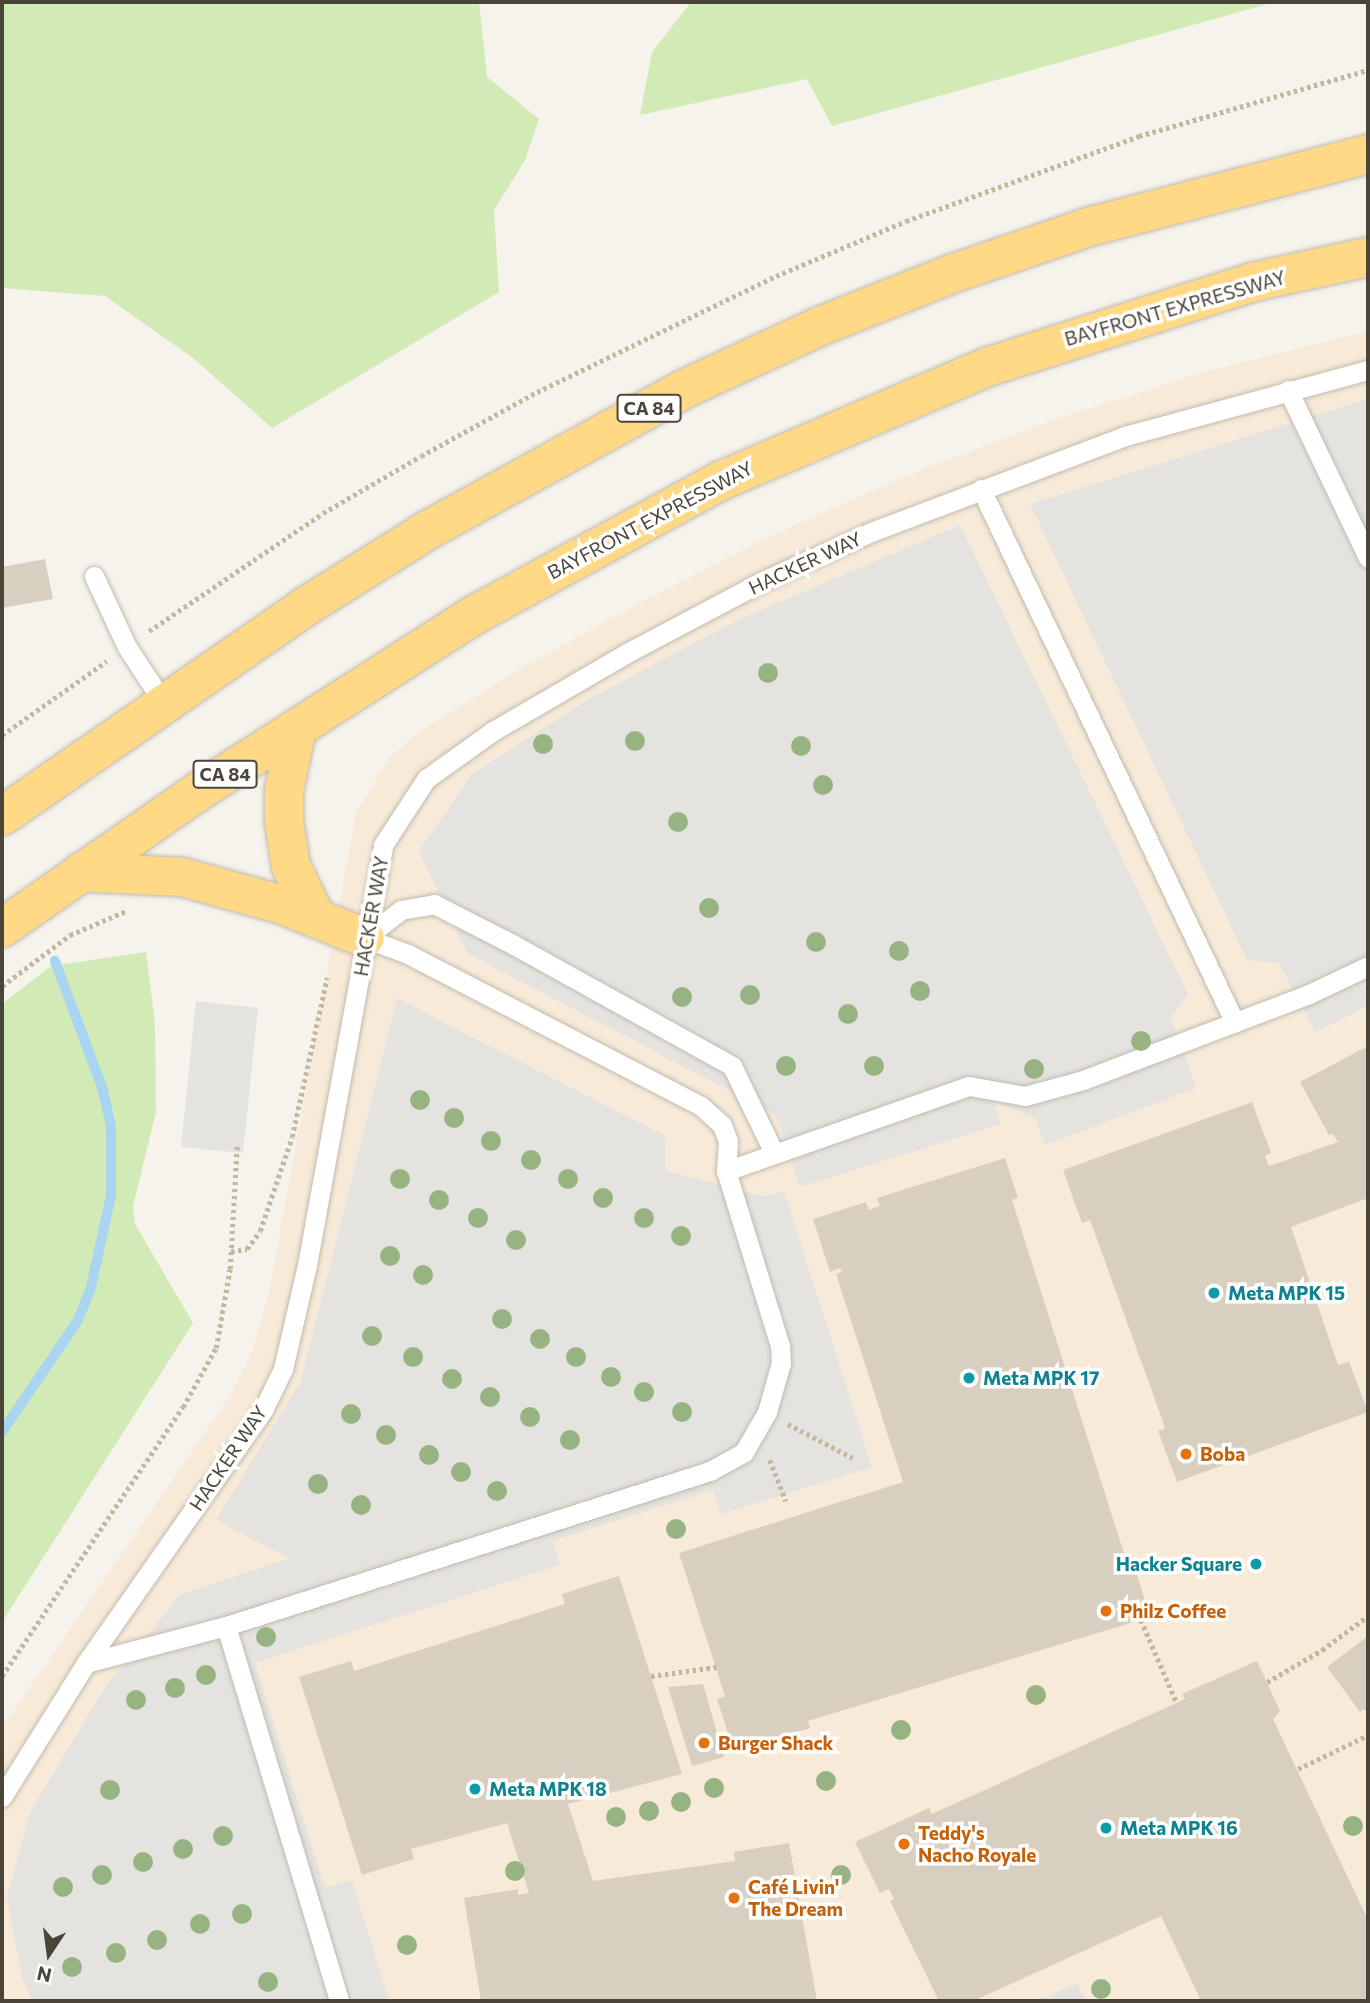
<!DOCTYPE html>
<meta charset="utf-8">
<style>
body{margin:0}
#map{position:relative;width:1370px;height:2003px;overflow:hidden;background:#f6f3ec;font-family:Commissioner,sans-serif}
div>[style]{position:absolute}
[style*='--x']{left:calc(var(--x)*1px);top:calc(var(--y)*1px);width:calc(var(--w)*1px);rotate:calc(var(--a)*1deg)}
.commercial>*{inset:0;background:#f7ead8}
.green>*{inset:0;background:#d2eab5}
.parking>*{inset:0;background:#e5e3e0}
.stream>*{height:10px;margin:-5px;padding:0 5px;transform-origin:5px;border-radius:5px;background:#a9d4f2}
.building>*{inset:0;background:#d8cfc1}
.path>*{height:4.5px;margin-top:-2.25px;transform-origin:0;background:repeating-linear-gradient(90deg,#c4b79f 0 3.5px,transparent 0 7px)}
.roads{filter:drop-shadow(0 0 2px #c2bbae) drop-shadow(0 0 2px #c2bbae)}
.service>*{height:19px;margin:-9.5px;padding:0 9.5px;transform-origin:9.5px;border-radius:9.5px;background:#fff}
.trunk>*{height:38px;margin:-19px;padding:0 19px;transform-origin:19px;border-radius:19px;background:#ffd985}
.trees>*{width:20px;height:20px;margin:-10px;border-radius:50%;background:#97b381}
.dots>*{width:19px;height:19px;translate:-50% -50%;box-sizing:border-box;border:4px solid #fff;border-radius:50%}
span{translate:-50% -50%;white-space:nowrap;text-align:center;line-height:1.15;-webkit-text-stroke:7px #fff;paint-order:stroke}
.shield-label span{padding:2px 5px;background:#fff;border:2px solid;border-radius:5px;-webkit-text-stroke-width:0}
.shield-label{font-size:18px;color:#4b4439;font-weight:700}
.street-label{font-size:19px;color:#4b4439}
.culture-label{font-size:19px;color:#0d838f;font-weight:700}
.left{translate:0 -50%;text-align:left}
.right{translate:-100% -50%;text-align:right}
.food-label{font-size:19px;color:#c56008;font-weight:700}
.frame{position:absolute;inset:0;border:4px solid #4b4439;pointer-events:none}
.north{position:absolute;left:14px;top:1919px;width:70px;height:70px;-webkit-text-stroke:5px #fff;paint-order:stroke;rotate:193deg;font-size:19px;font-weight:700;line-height:28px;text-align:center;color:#4b4439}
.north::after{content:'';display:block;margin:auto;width:24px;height:32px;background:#4b4439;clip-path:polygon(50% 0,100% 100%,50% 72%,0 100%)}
</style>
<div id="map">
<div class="commercial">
<i style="clip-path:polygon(1368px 331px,1368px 2001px,2px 2001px,2px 1728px,228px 1399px,252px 1352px,269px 1293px,356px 813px,390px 757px,416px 734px,525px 666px,647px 599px,768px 537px,916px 472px,1051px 421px,1203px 372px)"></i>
</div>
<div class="green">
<i style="clip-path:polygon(2px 2px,479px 2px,487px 77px,539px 119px,525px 160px,494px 210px,499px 292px,272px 428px,193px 358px,105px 296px,2px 288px)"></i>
<i style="clip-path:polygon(691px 2px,1275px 2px,832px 126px,807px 79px,640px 115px,652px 52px)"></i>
<i style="clip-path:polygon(146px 952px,155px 1023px,156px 1112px,133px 1206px,135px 1224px,193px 1323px,2px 1622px,2px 1004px,51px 966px)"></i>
</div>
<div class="parking">
<i style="clip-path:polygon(1368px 399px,1368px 1006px,1315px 1032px,1279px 963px,1247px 960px,1030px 504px)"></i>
<i style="clip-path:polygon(960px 525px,1188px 994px,1171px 1018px,1196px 1088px,1045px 1145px,1036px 1119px,993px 1100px,1001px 1124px,800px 1187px,776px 1115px,467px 953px,419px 851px,472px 774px,594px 696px,740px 619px)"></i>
<i style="clip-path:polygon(397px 998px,665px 1136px,666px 1171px,763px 1196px,784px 1191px,872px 1467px,721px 1514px,713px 1490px,553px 1541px,560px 1565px,255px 1663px,325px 1888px,352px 1880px,389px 2001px,32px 2001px,22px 1978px,7px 1898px,30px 1812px,103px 1690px,180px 1595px,289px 1558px,216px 1520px,301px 1381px)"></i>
<i style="clip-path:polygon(196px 1001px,258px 1008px,243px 1153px,181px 1147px)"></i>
<i style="clip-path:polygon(1077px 1983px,1086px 2001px,1036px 2001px)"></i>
</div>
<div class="stream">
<i style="--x:2;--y:1432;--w:135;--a:-55.8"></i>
<i style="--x:78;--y:1320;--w:35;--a:-68"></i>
<i style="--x:91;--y:1287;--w:94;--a:-77.7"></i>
<i style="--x:111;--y:1195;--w:69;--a:-90"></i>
<i style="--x:111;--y:1126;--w:37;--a:-103"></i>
<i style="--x:103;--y:1090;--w:138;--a:-110.4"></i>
</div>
<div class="building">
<i style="clip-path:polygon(45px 559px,53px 599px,2px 608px,2px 567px)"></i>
<i style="clip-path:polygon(1368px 1046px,1368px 1198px,1291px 1227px,1338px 1365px,1349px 1362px,1368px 1412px,1177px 1482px,1158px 1431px,1165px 1429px,1162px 1419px,1090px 1220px,1082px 1223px,1063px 1170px,1252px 1102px,1271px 1153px,1265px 1156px,1269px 1166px,1338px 1142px,1333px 1134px,1329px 1135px,1300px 1082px)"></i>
<i style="clip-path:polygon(1005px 1158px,1018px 1198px,1012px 1200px,1127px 1563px,1123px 1564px,1125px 1572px,1135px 1568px,1150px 1617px,808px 1721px,810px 1728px,734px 1752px,717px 1699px,725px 1696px,679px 1553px,903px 1482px,836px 1274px,842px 1272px,840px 1268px,830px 1272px,813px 1219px,866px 1202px,869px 1210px,880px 1206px,877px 1198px)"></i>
<i style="clip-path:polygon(619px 1576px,682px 1774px,568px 1804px,593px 1881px,735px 1861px,734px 1852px,789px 1843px,817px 2001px,481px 2001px,464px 1898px,518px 1889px,518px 1895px,529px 1893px,507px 1823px,411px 1849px,414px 1859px,362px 1875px,299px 1677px,351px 1661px,354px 1671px,565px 1604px,562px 1594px)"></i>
<i style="clip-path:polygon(1368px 1636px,1368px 1714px,1364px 1709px,1360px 1712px,1327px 1667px)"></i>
<i style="clip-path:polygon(1257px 1661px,1280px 1711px,1273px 1719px,1368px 1920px,1368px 2001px,1201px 2001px,1161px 1916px,973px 2001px,939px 2001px,890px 1901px,894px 1899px,889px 1889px,880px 1893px,855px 1842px,929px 1808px,932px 1814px,1185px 1699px,1182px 1694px)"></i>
<i style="clip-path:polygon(703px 1684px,724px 1757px,692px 1766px,668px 1687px)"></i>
</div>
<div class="path">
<i style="--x:149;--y:631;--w:210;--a:-34.1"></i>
<i style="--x:323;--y:513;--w:113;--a:-30.2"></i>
<i style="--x:421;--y:456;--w:132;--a:-28.9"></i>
<i style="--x:537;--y:392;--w:266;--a:-25.9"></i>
<i style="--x:776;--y:276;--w:141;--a:-22.9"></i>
<i style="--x:906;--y:221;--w:248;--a:-20"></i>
<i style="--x:1139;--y:136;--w:238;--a:-16.1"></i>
<i style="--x:2;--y:735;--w:128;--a:-35.2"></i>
<i style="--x:2;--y:986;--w:85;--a:-36.9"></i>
<i style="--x:70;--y:935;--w:61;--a:-23.2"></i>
<i style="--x:231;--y:1251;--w:16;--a:-7"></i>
<i style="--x:247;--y:1249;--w:22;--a:-54"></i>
<i style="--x:260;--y:1231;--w:99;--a:-71.2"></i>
<i style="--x:292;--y:1137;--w:163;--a:-77.6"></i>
<i style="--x:788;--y:1424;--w:73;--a:27.6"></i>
<i style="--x:770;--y:1460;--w:44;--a:68.7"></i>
<i style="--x:1141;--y:1620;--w:90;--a:66.6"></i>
<i style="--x:2;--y:1676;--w:324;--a:-56.1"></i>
<i style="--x:183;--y:1407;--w:68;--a:-60.8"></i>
<i style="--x:216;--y:1348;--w:80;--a:-80"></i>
<i style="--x:230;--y:1269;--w:125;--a:-86.8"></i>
<i style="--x:651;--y:1676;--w:66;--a:-7.9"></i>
<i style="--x:1267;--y:1682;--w:64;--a:-30.2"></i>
<i style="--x:1322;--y:1650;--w:57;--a:-36.5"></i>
<i style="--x:1298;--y:1769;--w:78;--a:-25.9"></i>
</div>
<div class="roads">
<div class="service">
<i style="--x:1288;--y:390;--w:186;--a:64.5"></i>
<i style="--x:981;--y:489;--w:591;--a:64.56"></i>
<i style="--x:94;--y:576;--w:78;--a:65.1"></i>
<i style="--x:127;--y:647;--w:66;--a:56.8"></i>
<i style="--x:365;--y:938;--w:46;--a:-37.9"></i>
<i style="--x:401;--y:910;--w:34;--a:-10"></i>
<i style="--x:434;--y:904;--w:90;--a:27.1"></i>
<i style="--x:514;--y:945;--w:249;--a:29"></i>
<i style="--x:732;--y:1066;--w:94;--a:64.2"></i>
<i style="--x:726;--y:1171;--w:257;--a:-19.3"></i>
<i style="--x:969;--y:1086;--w:57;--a:10.1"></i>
<i style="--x:1025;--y:1096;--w:60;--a:-15.4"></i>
<i style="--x:1083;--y:1080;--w:242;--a:-20.8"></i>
<i style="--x:1309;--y:994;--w:65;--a:-25.4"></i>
<i style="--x:226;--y:1626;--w:392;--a:73.2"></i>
<i style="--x:86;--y:1663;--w:145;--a:-14.8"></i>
<i style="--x:226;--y:1626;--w:508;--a:-17.76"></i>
<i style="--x:710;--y:1471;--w:39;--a:-29"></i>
<i style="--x:744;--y:1452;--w:46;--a:-60.1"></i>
<i style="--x:767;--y:1412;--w:51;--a:-74.1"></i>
<i style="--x:781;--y:1363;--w:17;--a:-93"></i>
<i style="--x:780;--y:1346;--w:183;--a:-107.1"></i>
<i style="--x:726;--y:1171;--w:30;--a:-86"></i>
<i style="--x:728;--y:1141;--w:17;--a:-111"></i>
<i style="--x:722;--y:1125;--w:28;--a:-138"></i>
<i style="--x:701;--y:1106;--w:330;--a:-152.6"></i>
<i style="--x:408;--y:954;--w:46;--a:-159.6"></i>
<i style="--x:2;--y:1797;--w:158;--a:-57.9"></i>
<i style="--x:86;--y:1663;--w:309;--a:-55"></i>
<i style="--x:263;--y:1410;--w:46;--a:-64"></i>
<i style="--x:283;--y:1369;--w:107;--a:-77"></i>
<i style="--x:307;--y:1265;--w:427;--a:-79.7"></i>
<i style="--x:383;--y:845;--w:79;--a:-56.9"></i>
<i style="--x:426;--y:779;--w:82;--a:-35.6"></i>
<i style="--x:493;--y:731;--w:155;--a:-30.2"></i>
<i style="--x:627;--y:653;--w:154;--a:-27.9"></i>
<i style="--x:763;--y:581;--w:119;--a:-24.4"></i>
<i style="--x:871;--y:532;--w:272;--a:-20.7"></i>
<i style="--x:1125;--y:436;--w:252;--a:-15.2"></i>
</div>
<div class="trunk">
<i style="--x:297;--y:728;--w:64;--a:101.7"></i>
<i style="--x:284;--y:791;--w:30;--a:90"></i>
<i style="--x:284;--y:821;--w:46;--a:81.2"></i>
<i style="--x:291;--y:866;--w:58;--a:64.3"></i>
<i style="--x:2;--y:816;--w:366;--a:-34.6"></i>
<i style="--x:303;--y:608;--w:145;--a:-32"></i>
<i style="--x:426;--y:531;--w:294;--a:-28.8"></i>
<i style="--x:684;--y:389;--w:148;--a:-24.8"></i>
<i style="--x:818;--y:327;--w:143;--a:-21.7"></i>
<i style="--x:951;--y:274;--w:149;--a:-18.8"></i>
<i style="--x:1092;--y:226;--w:285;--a:-14.6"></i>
<i style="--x:81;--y:872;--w:101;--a:2.8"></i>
<i style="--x:182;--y:877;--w:105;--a:15.5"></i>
<i style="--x:283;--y:905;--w:88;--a:21.9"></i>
<i style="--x:2;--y:928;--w:244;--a:-34.8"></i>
<i style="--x:202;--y:789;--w:325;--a:-32.6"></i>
<i style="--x:476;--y:614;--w:278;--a:-28.6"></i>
<i style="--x:720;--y:481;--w:290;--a:-23.1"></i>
<i style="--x:987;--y:367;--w:279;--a:-17.7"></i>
<i style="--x:1253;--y:282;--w:118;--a:-12.3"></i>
</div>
</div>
<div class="trees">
<i style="left:768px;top:673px"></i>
<i style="left:635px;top:741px"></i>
<i style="left:543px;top:744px"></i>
<i style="left:801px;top:746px"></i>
<i style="left:823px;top:785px"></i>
<i style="left:678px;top:822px"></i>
<i style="left:709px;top:908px"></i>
<i style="left:816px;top:942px"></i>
<i style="left:899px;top:951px"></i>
<i style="left:920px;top:991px"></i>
<i style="left:750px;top:995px"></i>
<i style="left:682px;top:997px"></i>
<i style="left:848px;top:1014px"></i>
<i style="left:1141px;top:1041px"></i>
<i style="left:786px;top:1066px"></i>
<i style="left:874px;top:1066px"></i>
<i style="left:1034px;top:1069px"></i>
<i style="left:420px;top:1100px"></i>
<i style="left:454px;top:1118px"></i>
<i style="left:491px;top:1141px"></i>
<i style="left:531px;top:1160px"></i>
<i style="left:400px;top:1179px"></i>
<i style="left:568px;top:1179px"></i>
<i style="left:603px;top:1198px"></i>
<i style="left:439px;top:1200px"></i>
<i style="left:478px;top:1218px"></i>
<i style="left:644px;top:1218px"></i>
<i style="left:681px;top:1236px"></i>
<i style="left:516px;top:1240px"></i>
<i style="left:390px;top:1256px"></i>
<i style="left:423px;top:1275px"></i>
<i style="left:502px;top:1319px"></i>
<i style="left:372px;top:1336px"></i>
<i style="left:540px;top:1339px"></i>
<i style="left:413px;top:1357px"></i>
<i style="left:576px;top:1357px"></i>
<i style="left:611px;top:1377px"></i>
<i style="left:452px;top:1379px"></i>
<i style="left:644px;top:1392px"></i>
<i style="left:490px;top:1397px"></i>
<i style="left:682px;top:1412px"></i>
<i style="left:351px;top:1414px"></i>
<i style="left:530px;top:1417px"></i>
<i style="left:386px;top:1435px"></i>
<i style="left:570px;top:1440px"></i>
<i style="left:429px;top:1455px"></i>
<i style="left:461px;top:1472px"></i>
<i style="left:318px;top:1484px"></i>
<i style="left:497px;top:1491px"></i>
<i style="left:361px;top:1505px"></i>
<i style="left:676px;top:1529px"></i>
<i style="left:266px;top:1637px"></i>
<i style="left:206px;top:1675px"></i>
<i style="left:175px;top:1688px"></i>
<i style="left:1036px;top:1695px"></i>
<i style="left:136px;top:1700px"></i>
<i style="left:901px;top:1730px"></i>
<i style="left:826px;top:1781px"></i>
<i style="left:714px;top:1788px"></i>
<i style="left:110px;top:1790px"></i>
<i style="left:681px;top:1802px"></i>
<i style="left:649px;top:1811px"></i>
<i style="left:616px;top:1817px"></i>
<i style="left:1353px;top:1826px"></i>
<i style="left:223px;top:1836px"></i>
<i style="left:183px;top:1849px"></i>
<i style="left:143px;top:1862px"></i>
<i style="left:515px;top:1871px"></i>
<i style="left:102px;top:1875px"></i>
<i style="left:841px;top:1875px"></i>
<i style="left:63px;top:1887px"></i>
<i style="left:242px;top:1914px"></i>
<i style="left:200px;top:1924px"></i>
<i style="left:157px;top:1940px"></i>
<i style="left:407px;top:1945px"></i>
<i style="left:116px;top:1953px"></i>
<i style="left:72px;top:1967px"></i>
<i style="left:268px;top:1982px"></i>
<i style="left:1101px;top:1989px"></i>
</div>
<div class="dots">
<i style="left:1214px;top:1293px;background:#0f9aa8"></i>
<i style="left:969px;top:1378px;background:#0f9aa8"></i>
<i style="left:1186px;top:1454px;background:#e8710a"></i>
<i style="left:1256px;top:1564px;background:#0f9aa8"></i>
<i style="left:1106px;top:1611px;background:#e8710a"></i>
<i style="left:704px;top:1743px;background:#e8710a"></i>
<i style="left:475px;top:1789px;background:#0f9aa8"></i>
<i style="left:1106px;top:1828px;background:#0f9aa8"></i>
<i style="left:904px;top:1844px;background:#e8710a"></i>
<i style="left:734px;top:1898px;background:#e8710a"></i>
</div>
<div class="shield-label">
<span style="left:649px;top:408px">CA 84</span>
<span style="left:225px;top:774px">CA 84</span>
</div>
<div class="street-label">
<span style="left:1175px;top:308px;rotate:-16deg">BAYFRONT EXPRESSWAY</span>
<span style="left:650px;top:520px;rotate:-28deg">BAYFRONT EXPRESSWAY</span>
<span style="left:805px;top:563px;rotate:-25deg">HACKER WAY</span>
<span style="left:371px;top:916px;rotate:-80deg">HACKER WAY</span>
<span style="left:228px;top:1458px;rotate:-56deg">HACKER WAY</span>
</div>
<div class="culture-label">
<span class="left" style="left:1228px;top:1293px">Meta MPK 15</span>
<span class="left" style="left:983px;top:1378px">Meta MPK 17</span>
<span class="right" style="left:1242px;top:1564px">Hacker Square</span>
<span class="left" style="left:489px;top:1789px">Meta MPK 18</span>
<span class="left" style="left:1120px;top:1828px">Meta MPK 16</span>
</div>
<div class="food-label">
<span class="left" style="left:1200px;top:1454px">Boba</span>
<span class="left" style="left:1120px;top:1611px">Philz Coffee</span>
<span class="left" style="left:718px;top:1743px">Burger Shack</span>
<span class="left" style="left:918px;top:1844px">Teddy's<br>Nacho Royale</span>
<span class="left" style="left:748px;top:1898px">Café Livin'<br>The Dream</span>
</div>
<div class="frame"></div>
<div class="north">N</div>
</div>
